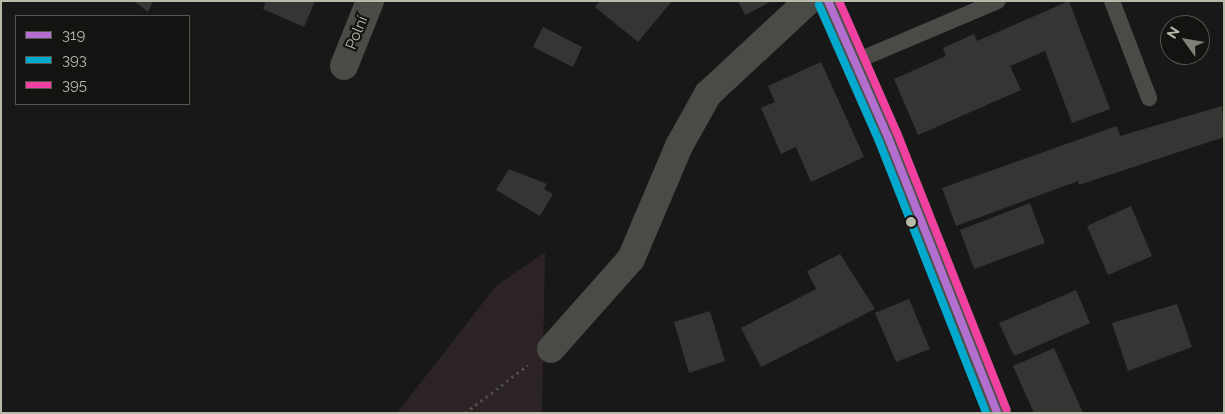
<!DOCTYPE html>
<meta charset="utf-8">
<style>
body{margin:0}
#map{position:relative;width:1225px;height:414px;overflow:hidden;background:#181818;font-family:Raleway,sans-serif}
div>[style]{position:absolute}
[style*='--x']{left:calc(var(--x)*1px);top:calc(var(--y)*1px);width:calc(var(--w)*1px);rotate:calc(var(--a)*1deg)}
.green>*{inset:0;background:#2c2327}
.building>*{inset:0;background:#353634}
.path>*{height:3px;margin-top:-1.5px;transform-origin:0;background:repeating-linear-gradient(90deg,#4c4c48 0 2.5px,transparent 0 6.5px)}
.lane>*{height:16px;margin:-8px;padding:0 8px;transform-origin:8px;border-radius:8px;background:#4a4b46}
.street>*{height:28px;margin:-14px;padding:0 14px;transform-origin:14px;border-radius:14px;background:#4a4b46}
.secondary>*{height:28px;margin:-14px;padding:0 14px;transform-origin:14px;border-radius:14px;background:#4e504b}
.bus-1>*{height:8px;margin:-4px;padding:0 4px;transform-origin:4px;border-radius:4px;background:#b36fd0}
.bus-2>*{height:8px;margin:-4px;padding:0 4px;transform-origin:4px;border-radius:4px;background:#00a9ce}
.bus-3>*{height:8px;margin:-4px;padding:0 4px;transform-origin:4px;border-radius:4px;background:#f240a1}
.dots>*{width:14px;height:14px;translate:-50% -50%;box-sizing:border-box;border:2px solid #131412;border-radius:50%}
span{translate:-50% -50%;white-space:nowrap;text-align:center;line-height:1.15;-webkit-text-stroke:4.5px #131412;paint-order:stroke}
.street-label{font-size:15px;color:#b7baa9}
.frame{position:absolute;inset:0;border:2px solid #b7baa9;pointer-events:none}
.legend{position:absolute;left:15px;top:15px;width:175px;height:90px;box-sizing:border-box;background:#131412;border:1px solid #55564e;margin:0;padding:6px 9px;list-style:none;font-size:15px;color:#b7baa9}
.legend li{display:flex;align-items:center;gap:10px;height:25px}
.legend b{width:25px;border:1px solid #55564e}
.north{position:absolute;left:1160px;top:15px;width:50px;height:50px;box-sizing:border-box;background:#131412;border:1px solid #55564e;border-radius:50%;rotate:302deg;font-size:14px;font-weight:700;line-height:20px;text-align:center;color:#b7baa9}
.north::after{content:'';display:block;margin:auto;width:18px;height:22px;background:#7f8176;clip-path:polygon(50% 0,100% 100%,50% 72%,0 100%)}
</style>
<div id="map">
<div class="green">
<i style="clip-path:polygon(545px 252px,542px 413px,397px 413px,496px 286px)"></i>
</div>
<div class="building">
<i style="clip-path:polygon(134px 1px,153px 1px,148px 12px)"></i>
<i style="clip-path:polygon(266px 1px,315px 1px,304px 27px,263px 9px)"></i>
<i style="clip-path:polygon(600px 1px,672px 1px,638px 42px,595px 7px)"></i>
<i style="clip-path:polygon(738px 1px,772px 1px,745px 15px)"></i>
<i style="clip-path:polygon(1069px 1px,1110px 109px,1072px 123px,1045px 51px,1010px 66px,1021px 90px,918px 135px,894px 79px,946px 56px,943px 48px,974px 34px,977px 41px)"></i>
<i style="clip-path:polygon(543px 27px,582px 47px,573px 67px,533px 47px)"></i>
<i style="clip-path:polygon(821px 62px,864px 157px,811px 182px,796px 147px,781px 154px,761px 108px,775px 102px,768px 86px)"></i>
<i style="clip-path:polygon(1222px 106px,1224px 137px,1079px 185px,1078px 181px,956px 226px,942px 188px,1117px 126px,1120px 136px)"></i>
<i style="clip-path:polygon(509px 169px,547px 184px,544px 189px,553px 194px,540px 216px,496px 190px)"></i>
<i style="clip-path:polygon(1030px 203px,1045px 243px,974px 269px,960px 230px)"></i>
<i style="clip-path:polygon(1131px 206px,1152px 256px,1108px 275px,1087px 226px)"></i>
<i style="clip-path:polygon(840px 254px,875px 309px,761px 367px,741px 328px,816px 289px,807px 271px)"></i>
<i style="clip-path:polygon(1076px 290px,1090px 323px,1014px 356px,999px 323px)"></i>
<i style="clip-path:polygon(909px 299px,930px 349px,896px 362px,875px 313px)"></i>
<i style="clip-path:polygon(1177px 304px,1192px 347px,1128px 371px,1112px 323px)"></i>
<i style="clip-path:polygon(710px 311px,725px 361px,689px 373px,674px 322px)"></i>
<i style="clip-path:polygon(1054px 348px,1083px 413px,1034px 413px,1013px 366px)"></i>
</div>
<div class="path">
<i style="--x:465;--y:413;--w:79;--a:-37.3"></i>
</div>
<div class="lane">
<i style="--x:1112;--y:1;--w:104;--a:69.1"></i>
<i style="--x:854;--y:62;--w:156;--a:-23"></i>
</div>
<div class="street">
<i style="--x:344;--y:66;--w:70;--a:-68.2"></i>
<i style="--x:551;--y:349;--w:120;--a:-48.4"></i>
<i style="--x:631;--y:259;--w:123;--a:-67"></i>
<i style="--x:679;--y:146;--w:60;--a:-60.9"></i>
<i style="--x:708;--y:94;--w:137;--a:-42.9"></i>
</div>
<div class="secondary">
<i style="--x:828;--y:1;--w:149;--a:66.2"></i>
<i style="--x:888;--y:137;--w:297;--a:68.4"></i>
</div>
<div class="bus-1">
<i style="--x:828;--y:1;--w:149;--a:66.2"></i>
<i style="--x:888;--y:137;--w:297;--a:68.4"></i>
</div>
<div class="bus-2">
<i style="--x:819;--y:5;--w:149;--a:66.2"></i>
<i style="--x:879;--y:141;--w:292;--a:68.5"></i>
</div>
<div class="bus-3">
<i style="--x:839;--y:1;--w:144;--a:66.3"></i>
<i style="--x:897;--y:133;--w:297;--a:68.4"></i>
</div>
<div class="dots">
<i style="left:911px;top:222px;background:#b7baa9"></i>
</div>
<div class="street-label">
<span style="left:357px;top:33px;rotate:-68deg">Polní</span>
</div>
<div class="frame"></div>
<ul class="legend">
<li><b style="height:6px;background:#b36fd0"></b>319</li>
<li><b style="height:6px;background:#00a9ce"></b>393</li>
<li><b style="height:6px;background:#f240a1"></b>395</li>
</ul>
<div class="north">N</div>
</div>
